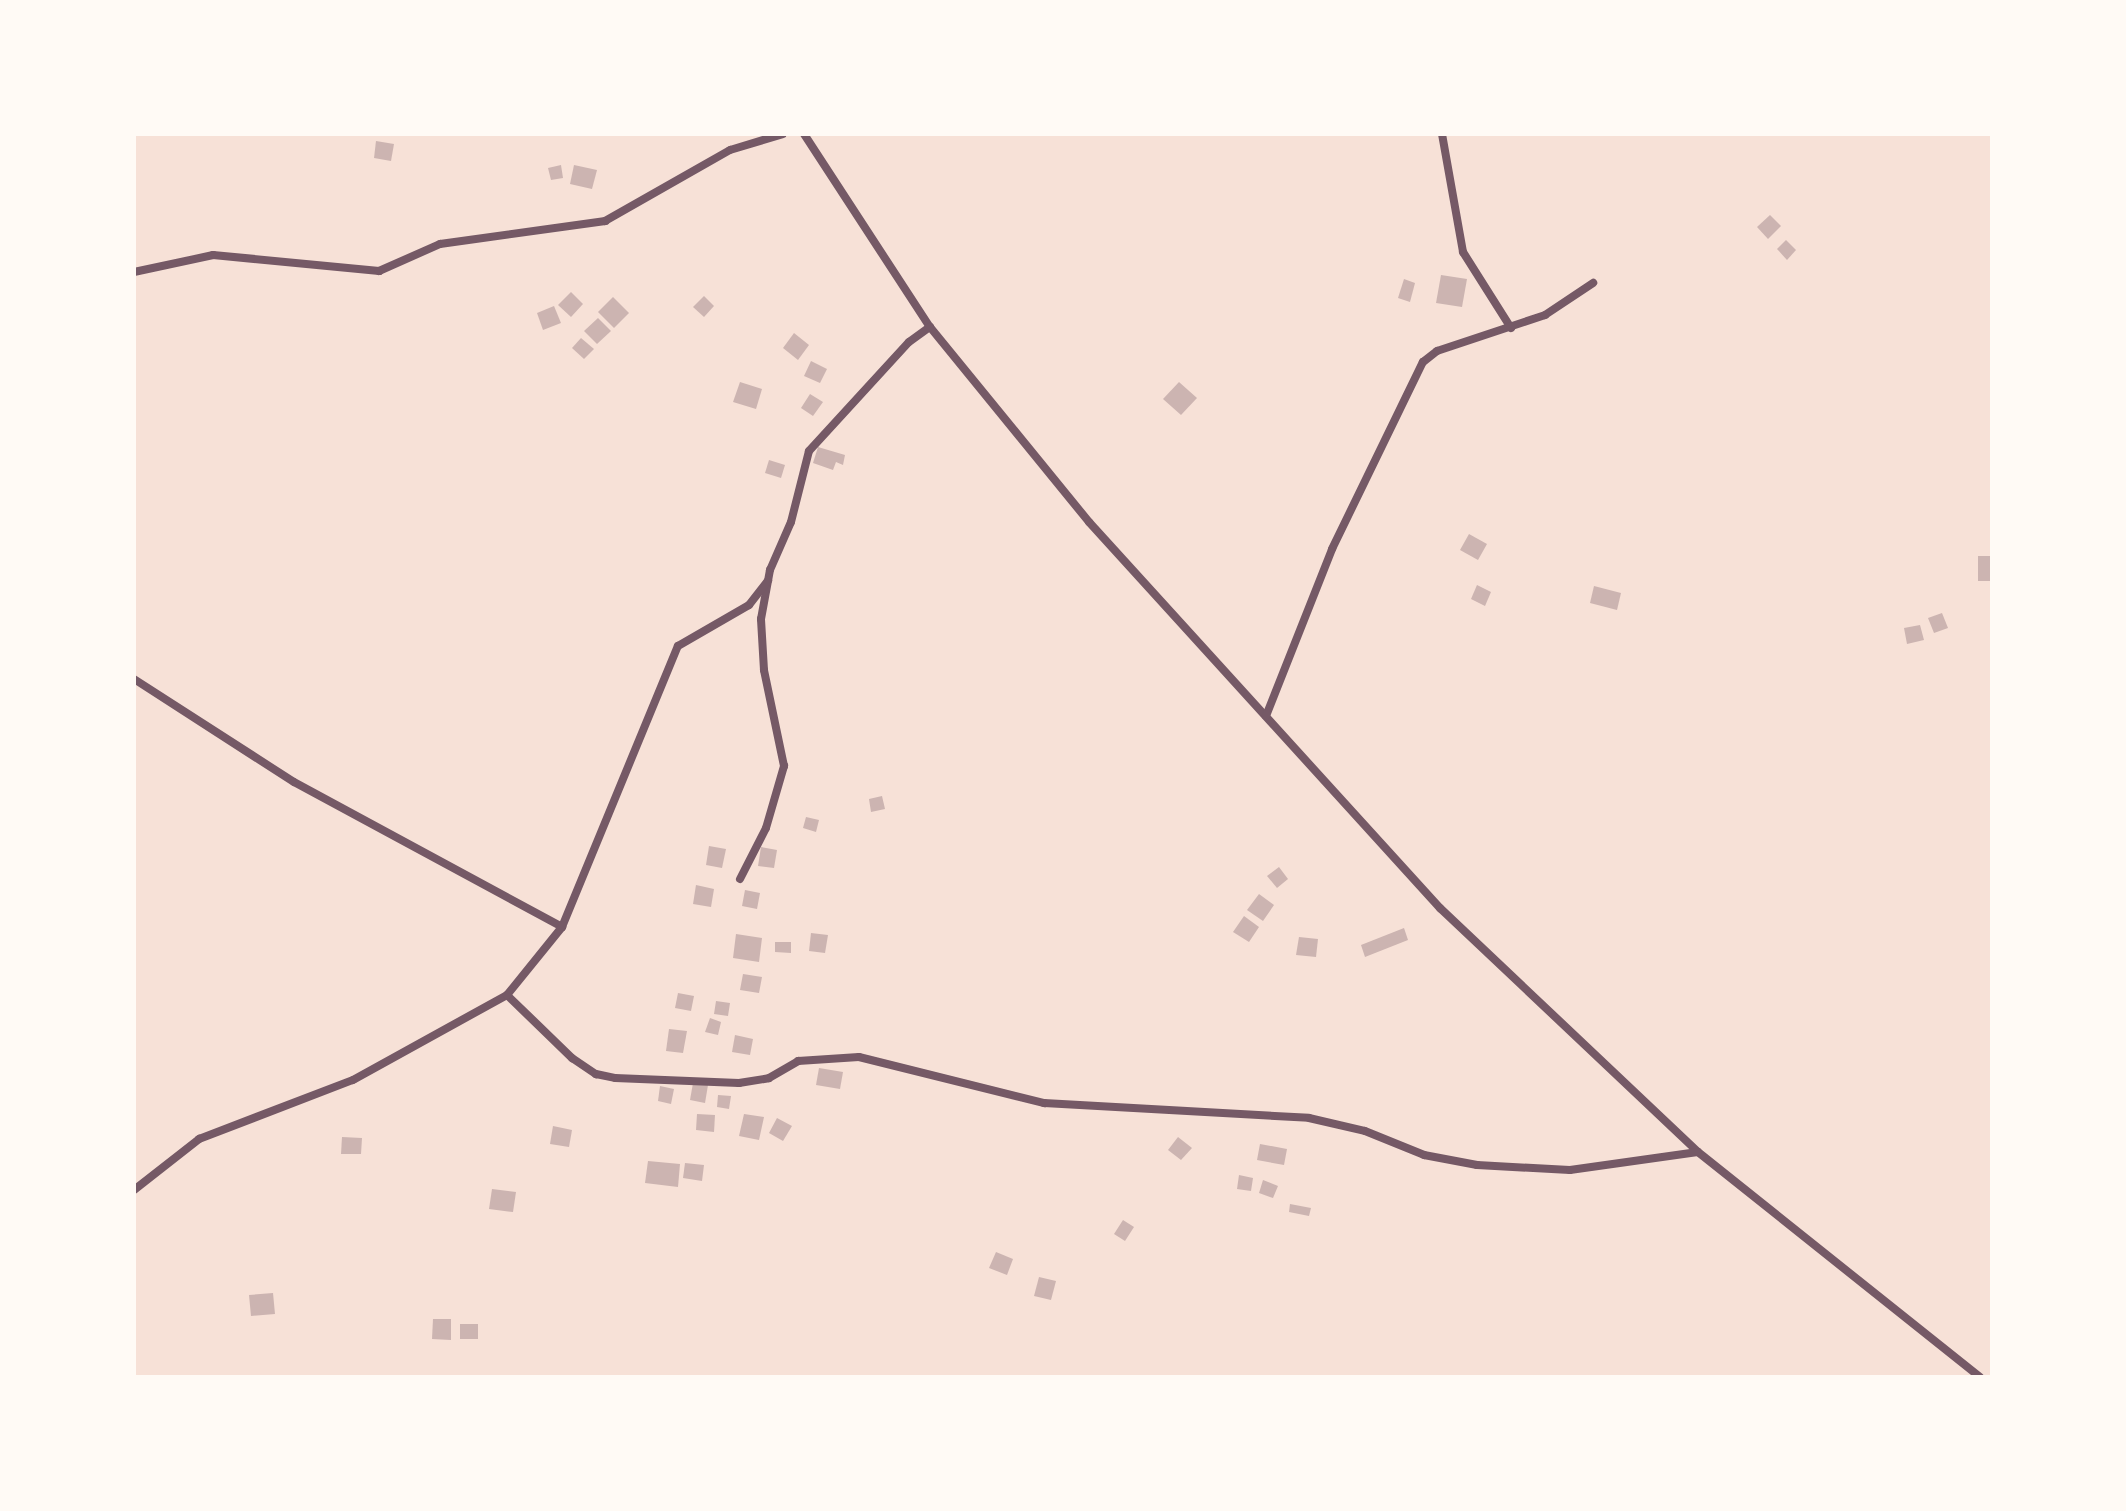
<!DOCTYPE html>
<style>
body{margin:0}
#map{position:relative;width:2126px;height:1511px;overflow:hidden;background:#f7e1d7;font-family:"Work Sans",sans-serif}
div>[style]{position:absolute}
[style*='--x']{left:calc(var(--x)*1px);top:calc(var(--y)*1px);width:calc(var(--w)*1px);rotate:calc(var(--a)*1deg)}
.building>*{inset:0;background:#ccb4b1}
.minor>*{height:8px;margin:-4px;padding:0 4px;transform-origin:4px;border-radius:4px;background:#755966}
span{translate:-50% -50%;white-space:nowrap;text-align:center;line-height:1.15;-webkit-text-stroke:6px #fffaf5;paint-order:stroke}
.frame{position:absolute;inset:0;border:136px solid #fffaf5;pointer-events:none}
</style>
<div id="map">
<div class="building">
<i style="clip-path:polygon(376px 141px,394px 144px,391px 161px,374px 158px)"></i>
<i style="clip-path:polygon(561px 165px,563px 178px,551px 180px,548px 168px)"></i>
<i style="clip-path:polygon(574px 165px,597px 170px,592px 189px,570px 184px)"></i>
<i style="clip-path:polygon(1770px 215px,1781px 226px,1768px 239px,1757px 227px)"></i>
<i style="clip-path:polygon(1786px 240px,1796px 250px,1787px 260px,1777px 249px)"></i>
<i style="clip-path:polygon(1441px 275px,1467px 279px,1462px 307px,1436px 303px)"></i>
<i style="clip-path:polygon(1404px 279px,1415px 283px,1410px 302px,1398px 298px)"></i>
<i style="clip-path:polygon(571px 292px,583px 304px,571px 317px,558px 305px)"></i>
<i style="clip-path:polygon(704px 296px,714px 306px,704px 317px,693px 307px)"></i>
<i style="clip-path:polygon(613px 297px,629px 313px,614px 328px,598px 312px)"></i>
<i style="clip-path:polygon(554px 306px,561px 323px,543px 330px,537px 313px)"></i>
<i style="clip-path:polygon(598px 318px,611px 331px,597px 344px,584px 331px)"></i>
<i style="clip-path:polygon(794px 333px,809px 345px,798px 360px,783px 348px)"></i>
<i style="clip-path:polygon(581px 338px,594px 349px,584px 359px,572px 348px)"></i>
<i style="clip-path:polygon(811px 361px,827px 369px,820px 383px,804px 376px)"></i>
<i style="clip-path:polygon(740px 382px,762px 389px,756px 409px,733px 402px)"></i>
<i style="clip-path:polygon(1179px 382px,1197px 398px,1181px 415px,1163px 399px)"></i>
<i style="clip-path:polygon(810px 394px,823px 402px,813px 416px,801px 408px)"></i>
<i style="clip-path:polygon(818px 447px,845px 455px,843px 465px,836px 462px,833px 470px,813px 463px)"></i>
<i style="clip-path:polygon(769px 460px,785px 465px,781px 478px,765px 473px)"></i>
<i style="clip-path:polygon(1469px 534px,1487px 544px,1478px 560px,1460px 550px)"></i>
<i style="clip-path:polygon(1978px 556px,1992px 556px,1992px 581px,1978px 581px)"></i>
<i style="clip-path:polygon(1477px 585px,1491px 592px,1485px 606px,1471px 599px)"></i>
<i style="clip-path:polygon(1594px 586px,1621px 593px,1617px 610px,1590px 603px)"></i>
<i style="clip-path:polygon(1942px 613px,1948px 628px,1934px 633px,1928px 618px)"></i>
<i style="clip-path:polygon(1920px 625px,1924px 640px,1907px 644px,1904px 628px)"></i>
<i style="clip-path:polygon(882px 796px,885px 809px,871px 812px,869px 799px)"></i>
<i style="clip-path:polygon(806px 817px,819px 820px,816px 832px,803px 828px)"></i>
<i style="clip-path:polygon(709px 846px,726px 849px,722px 868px,706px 865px)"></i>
<i style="clip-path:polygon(761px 847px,777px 850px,774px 868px,758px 866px)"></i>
<i style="clip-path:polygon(1279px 867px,1288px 879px,1277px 888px,1267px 876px)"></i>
<i style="clip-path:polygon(696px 885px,714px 889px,711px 907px,693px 904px)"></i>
<i style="clip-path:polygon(745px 890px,760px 893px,757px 909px,742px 906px)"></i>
<i style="clip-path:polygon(1259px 894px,1274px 905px,1263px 921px,1247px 910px)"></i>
<i style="clip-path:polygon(1244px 916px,1259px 927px,1249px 942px,1233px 932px)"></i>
<i style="clip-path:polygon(1404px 928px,1408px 940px,1365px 957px,1361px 945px)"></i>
<i style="clip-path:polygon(811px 933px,828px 935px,825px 953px,809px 951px)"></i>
<i style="clip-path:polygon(736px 934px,762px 938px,759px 962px,733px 958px)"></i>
<i style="clip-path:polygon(1299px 937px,1318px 939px,1316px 957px,1296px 955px)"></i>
<i style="clip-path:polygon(775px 942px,791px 942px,791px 953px,775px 952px)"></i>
<i style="clip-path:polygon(743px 974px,762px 977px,759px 993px,740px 990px)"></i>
<i style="clip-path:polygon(678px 993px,694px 996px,691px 1011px,675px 1008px)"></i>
<i style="clip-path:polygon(716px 1001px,730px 1003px,728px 1016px,714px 1014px)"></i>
<i style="clip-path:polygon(710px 1018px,721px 1022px,718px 1035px,705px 1032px)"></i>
<i style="clip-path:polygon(669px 1029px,687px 1031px,683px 1053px,666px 1051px)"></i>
<i style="clip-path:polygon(735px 1035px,753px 1039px,750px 1055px,732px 1052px)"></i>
<i style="clip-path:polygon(819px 1068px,843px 1072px,840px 1089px,816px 1085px)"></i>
<i style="clip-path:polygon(693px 1083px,708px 1085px,705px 1103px,690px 1100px)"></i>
<i style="clip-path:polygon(660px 1086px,674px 1089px,671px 1104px,658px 1101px)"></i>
<i style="clip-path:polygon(718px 1095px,731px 1096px,729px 1109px,717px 1107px)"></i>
<i style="clip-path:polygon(697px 1114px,715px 1115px,714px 1132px,696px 1130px)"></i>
<i style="clip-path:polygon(744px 1114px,764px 1117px,759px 1140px,739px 1136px)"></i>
<i style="clip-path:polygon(777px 1118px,792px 1126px,783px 1141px,769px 1133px)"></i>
<i style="clip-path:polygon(553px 1126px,572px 1130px,569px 1147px,550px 1144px)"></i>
<i style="clip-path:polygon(342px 1137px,362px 1138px,361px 1154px,341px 1154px)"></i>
<i style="clip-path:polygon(1178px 1137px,1192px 1148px,1181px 1160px,1168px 1150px)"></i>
<i style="clip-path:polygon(1260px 1144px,1287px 1149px,1284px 1165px,1257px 1160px)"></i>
<i style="clip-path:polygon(648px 1161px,680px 1164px,678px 1187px,645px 1183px)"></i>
<i style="clip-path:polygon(685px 1163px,704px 1165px,702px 1181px,683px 1178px)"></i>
<i style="clip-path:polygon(1239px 1175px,1253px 1178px,1251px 1191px,1237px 1189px)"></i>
<i style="clip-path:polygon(1263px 1180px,1278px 1186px,1273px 1198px,1259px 1193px)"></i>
<i style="clip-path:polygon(492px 1189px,516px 1192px,513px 1212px,489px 1209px)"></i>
<i style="clip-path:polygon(1290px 1204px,1311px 1208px,1309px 1216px,1289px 1212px)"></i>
<i style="clip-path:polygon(1123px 1220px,1134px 1227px,1125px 1241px,1114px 1234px)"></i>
<i style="clip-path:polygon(996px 1252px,1013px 1259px,1007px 1275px,989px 1268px)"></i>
<i style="clip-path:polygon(1039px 1277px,1056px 1281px,1051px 1300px,1034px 1296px)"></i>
<i style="clip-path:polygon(273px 1293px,275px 1314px,251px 1316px,249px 1295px)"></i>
<i style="clip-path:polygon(433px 1319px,451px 1319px,451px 1340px,432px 1339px)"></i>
<i style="clip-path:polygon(460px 1324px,478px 1324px,478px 1339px,460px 1339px)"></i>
</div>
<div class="minor">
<i style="--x:804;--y:134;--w:230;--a:56.9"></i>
<i style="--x:930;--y:327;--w:252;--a:50.8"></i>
<i style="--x:1089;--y:522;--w:522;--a:47.72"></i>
<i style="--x:1440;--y:908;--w:355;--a:43.4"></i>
<i style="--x:1698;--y:1152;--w:361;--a:38.6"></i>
<i style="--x:1442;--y:134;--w:120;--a:79.9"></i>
<i style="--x:1463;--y:252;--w:90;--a:57.7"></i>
<i style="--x:134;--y:272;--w:81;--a:-12.1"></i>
<i style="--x:213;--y:255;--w:167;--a:5.5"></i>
<i style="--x:379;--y:271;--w:67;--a:-23.9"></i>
<i style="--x:440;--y:244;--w:167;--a:-7.9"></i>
<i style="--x:605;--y:221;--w:144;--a:-29.6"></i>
<i style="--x:730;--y:150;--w:55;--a:-16.8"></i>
<i style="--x:134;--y:679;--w:190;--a:32.8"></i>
<i style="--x:294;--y:782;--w:305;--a:28.4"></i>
<i style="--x:1266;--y:716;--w:180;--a:-68.4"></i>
<i style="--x:1332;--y:549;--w:208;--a:-64.1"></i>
<i style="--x:1423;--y:362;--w:18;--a:-38"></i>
<i style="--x:1437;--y:351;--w:114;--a:-18.4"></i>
<i style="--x:1545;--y:315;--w:58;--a:-33.7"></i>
<i style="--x:740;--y:879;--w:57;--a:-63"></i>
<i style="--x:766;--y:828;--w:65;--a:-73.8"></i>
<i style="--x:784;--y:766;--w:98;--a:-101.8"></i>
<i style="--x:764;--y:670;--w:51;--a:-93.4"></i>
<i style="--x:761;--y:619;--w:50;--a:-79.6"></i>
<i style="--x:770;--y:570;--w:52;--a:-66.4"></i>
<i style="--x:791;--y:522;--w:73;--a:-75.8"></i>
<i style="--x:809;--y:451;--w:148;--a:-47.5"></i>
<i style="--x:909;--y:342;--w:26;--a:-36"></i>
<i style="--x:507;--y:995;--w:91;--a:44.1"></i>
<i style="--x:572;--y:1058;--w:29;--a:34"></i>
<i style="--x:596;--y:1074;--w:19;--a:12"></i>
<i style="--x:615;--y:1078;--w:124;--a:2.3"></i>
<i style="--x:739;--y:1083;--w:30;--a:-9"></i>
<i style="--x:769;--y:1078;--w:34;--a:-30"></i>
<i style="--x:798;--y:1061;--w:61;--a:-3.8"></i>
<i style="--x:859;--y:1057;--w:191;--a:14"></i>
<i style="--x:1044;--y:1103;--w:265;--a:3.2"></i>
<i style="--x:1309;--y:1118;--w:57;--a:13.1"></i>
<i style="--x:1365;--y:1131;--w:64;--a:22.1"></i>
<i style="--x:1424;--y:1155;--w:54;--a:10.7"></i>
<i style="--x:1477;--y:1165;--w:93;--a:3.1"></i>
<i style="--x:1570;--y:1170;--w:129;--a:-8"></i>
<i style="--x:134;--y:1190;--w:83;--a:-38.1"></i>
<i style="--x:199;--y:1139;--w:165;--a:-21"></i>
<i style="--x:353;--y:1080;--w:176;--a:-28.9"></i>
<i style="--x:507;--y:995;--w:87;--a:-51"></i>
<i style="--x:562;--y:927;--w:304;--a:-67.6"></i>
<i style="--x:678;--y:646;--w:82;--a:-30"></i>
<i style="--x:749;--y:605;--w:31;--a:-52"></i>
</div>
<div class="frame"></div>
</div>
